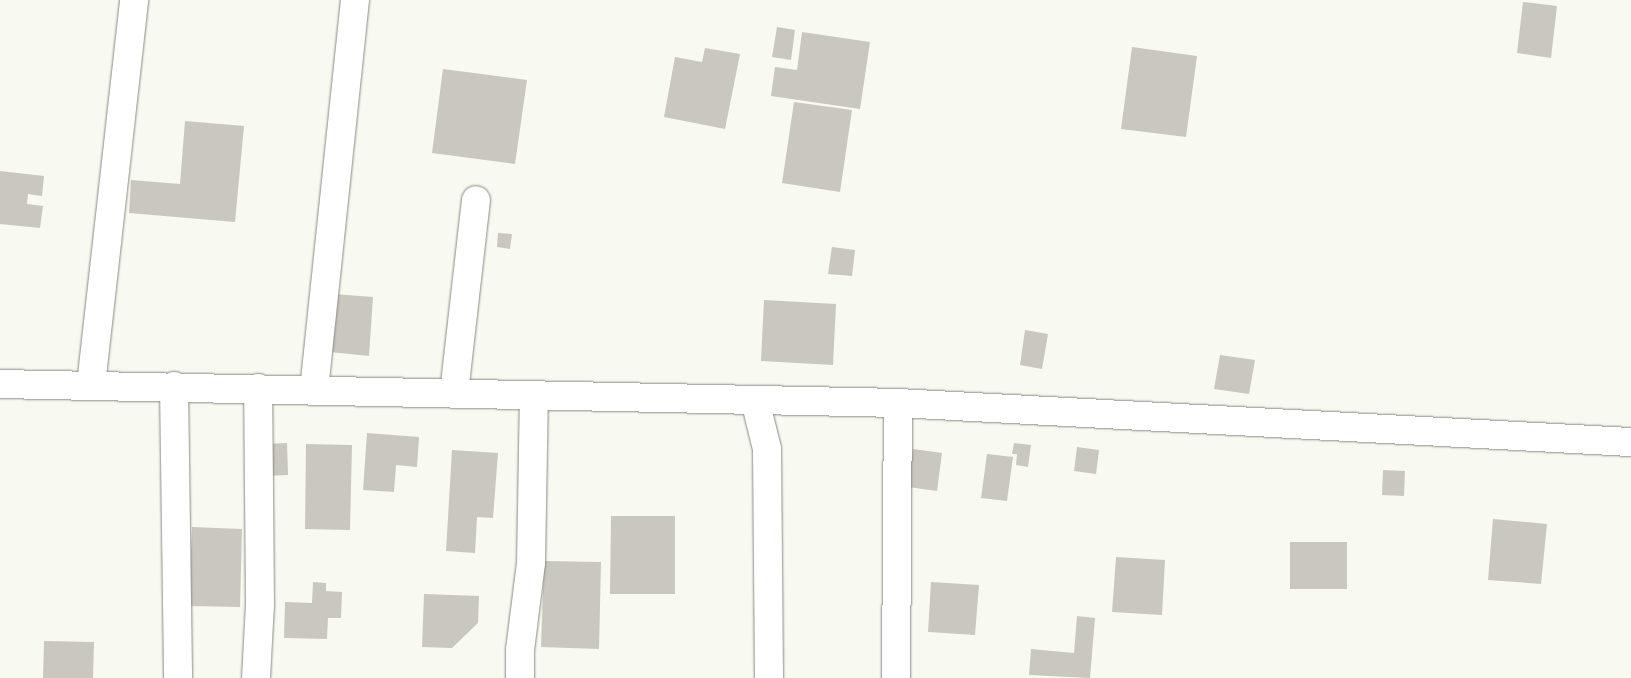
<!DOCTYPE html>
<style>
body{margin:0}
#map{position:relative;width:1631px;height:678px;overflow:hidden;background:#f8faf1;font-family:Inter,sans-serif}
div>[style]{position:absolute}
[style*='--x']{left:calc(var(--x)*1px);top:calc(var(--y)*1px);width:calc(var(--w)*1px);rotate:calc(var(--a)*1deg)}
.building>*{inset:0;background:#c9c7be}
.roads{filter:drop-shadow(0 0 1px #888a82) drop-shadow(0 0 1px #888a82)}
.minor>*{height:28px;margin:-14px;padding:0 14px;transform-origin:14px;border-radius:14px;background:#fff}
span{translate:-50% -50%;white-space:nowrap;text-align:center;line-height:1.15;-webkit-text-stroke:5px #fff;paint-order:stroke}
</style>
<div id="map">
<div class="building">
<i style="clip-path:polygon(1523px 2px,1557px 6px,1551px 58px,1517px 53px)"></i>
<i style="clip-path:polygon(777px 27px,795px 30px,791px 60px,772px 57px)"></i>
<i style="clip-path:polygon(802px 32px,870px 42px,860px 109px,771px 96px,775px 67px,797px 70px)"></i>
<i style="clip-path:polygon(1132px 47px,1197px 56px,1186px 137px,1121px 129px)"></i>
<i style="clip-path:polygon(705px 48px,740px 54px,725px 129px,664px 117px,675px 57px,702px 62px)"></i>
<i style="clip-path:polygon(443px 69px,527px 80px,515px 164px,432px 153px)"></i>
<i style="clip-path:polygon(794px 102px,852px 110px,840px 192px,782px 183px)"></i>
<i style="clip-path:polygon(185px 121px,244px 126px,235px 222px,129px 213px,131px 180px,180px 184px)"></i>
<i style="clip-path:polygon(0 171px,44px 176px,42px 196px,28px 194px,27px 204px,43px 206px,40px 228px,0 224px)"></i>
<i style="clip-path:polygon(498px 233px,512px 234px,510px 249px,497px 247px)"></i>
<i style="clip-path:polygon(832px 247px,855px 250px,852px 276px,828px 274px)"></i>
<i style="clip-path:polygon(334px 294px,373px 297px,369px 356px,330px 352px)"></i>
<i style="clip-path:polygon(764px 300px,836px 304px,833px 365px,761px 361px)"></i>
<i style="clip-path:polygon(1025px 330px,1048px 334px,1042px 369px,1020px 365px)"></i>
<i style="clip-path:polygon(1220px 355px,1255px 360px,1249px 394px,1214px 389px)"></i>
<i style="clip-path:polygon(367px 433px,419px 437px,417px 467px,396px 465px,394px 492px,363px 490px)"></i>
<i style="clip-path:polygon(287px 443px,288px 475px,266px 476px,265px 444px)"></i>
<i style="clip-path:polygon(1014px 443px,1031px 445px,1028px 467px,1016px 465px,1017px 454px,1012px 454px)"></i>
<i style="clip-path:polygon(306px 444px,352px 445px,350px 530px,305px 529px)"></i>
<i style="clip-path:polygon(1077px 447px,1099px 450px,1096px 474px,1074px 471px)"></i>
<i style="clip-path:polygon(913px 449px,942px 453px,937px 491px,908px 487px)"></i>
<i style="clip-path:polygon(452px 450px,498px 453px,493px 518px,477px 517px,475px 553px,446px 551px)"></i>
<i style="clip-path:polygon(987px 454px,1013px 457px,1007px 501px,981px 498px)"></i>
<i style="clip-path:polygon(1383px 470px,1405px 471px,1404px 496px,1382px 495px)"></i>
<i style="clip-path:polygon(611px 516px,675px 516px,675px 594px,610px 594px)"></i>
<i style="clip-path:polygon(1493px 519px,1547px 524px,1541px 584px,1488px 580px)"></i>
<i style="clip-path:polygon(192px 527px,242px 529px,240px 607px,189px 606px)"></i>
<i style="clip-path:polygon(1290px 542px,1347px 542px,1347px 589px,1290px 589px)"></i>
<i style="clip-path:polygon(1116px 557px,1165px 560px,1162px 615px,1112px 612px)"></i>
<i style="clip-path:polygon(544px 561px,601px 562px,599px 649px,541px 647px)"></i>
<i style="clip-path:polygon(313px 582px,326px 583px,326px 591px,342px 592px,341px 618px,328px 618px,327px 639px,284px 638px,285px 602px,312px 603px)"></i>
<i style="clip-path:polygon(931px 582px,979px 585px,975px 635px,928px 632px)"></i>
<i style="clip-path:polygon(424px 594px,479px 596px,478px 623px,452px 648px,422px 647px)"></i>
<i style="clip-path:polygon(1077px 616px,1095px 618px,1090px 678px,1029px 675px,1031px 649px,1074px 653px)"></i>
<i style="clip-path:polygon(44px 641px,94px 642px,93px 678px,43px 678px)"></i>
</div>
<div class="roads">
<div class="minor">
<i style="--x:0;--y:384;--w:898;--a:1.21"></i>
<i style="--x:898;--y:403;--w:734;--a:3.05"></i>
<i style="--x:91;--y:385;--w:387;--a:-83.6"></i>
<i style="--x:174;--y:386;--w:292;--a:89.2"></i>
<i style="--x:314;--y:390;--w:392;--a:-84"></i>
<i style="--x:454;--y:393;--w:194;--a:-83.5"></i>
<i style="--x:755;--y:400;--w:50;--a:76.2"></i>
<i style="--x:767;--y:449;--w:229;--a:89.5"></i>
<i style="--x:256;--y:678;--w:74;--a:-86.9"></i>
<i style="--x:260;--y:604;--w:216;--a:-90.5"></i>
<i style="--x:520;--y:678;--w:28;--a:-90"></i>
<i style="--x:520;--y:650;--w:88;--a:-82.8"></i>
<i style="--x:531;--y:563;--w:168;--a:-89"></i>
<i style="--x:896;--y:678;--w:275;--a:-89.6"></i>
</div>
</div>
</div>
